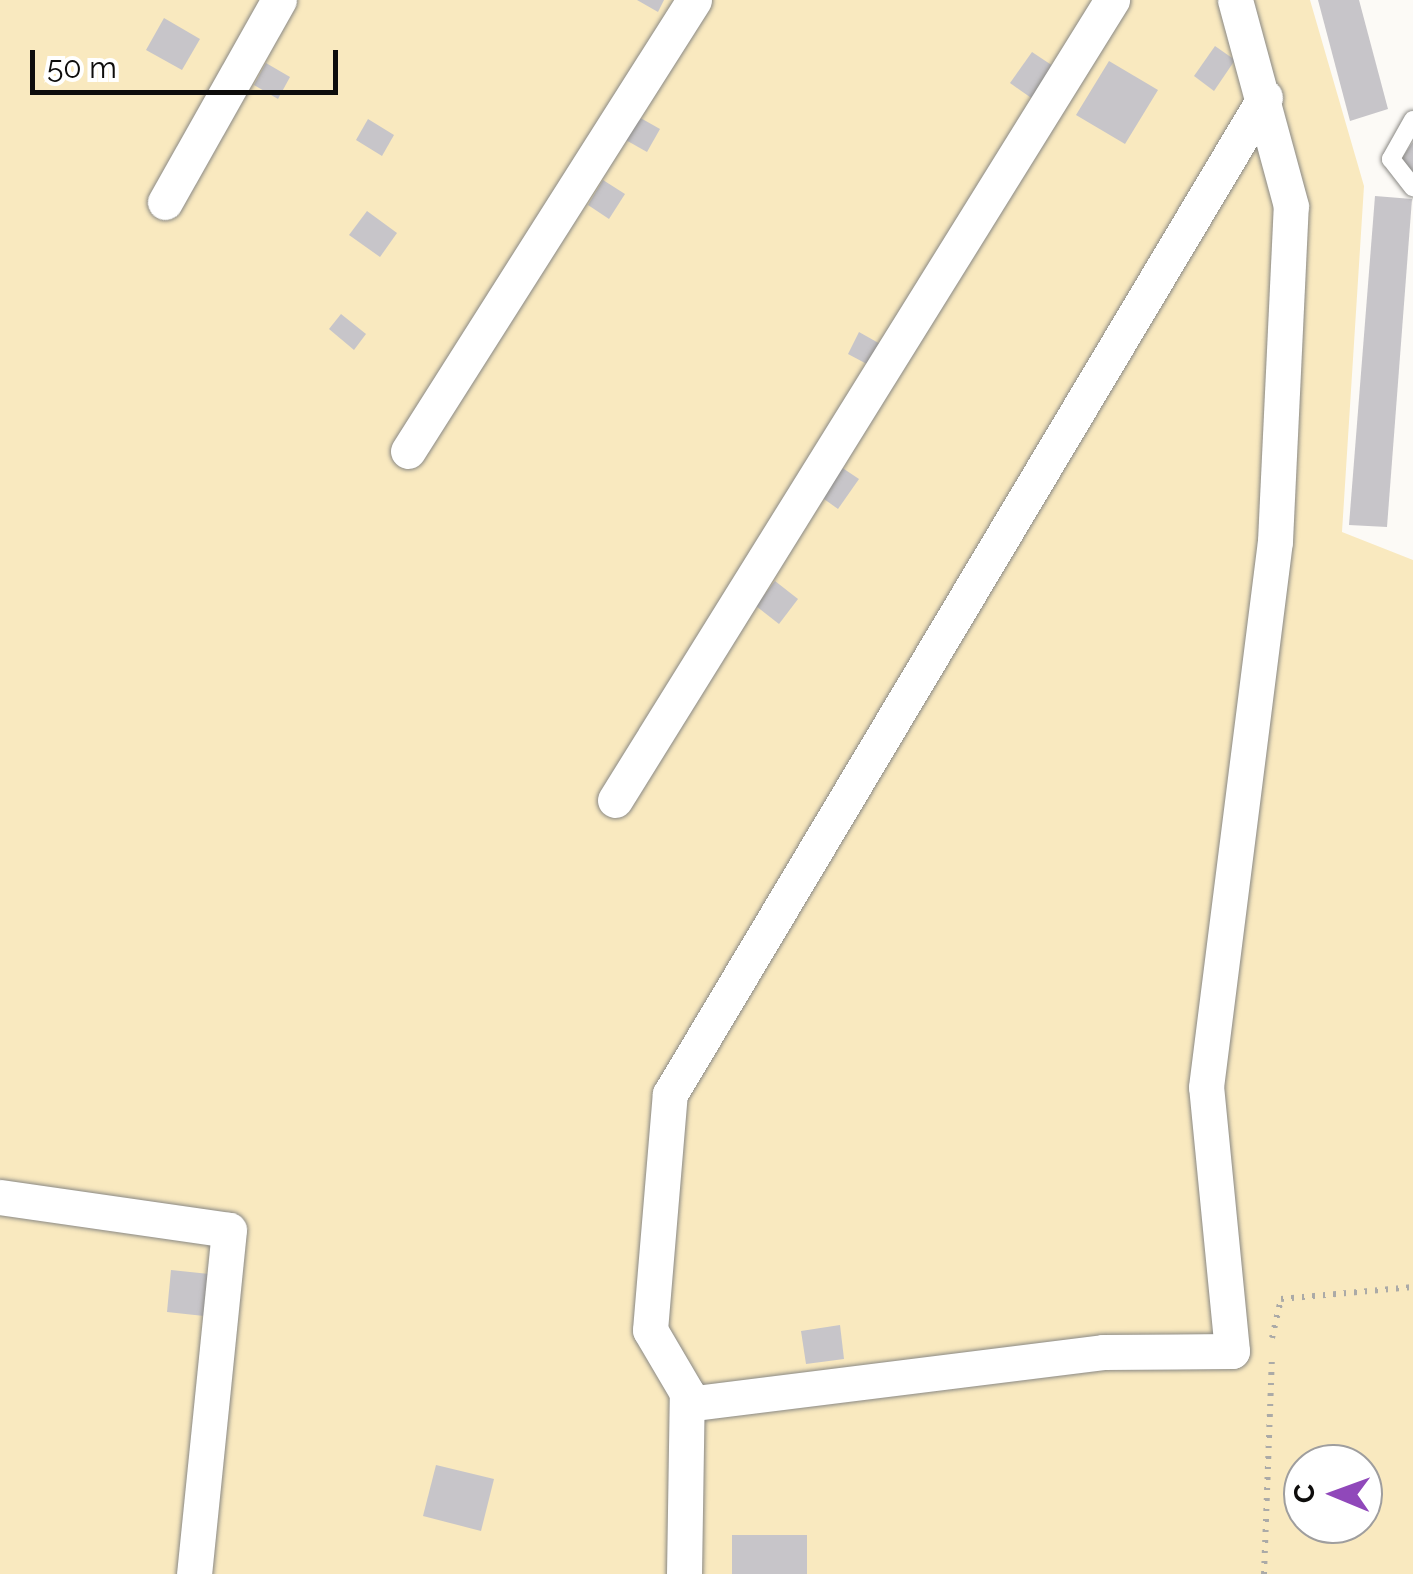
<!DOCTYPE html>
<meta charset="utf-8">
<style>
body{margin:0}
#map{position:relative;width:1413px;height:1574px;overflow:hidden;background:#fcfaf6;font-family:Raleway,sans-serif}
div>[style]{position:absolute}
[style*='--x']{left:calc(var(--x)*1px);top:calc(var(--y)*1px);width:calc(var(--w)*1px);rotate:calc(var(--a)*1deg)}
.green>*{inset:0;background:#f9e9bf}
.building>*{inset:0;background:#c7c5c9}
.path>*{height:6px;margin-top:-3px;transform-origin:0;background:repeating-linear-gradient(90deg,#abaaa7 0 2.5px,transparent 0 10.5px)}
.roads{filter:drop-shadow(0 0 2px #898884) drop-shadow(0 0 2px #898884)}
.lane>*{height:18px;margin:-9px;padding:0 9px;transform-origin:9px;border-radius:9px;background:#fff}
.street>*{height:35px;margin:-17.5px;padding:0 17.5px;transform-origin:17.5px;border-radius:17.5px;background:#fff}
span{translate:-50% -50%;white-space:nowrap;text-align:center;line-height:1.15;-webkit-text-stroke:8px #fff;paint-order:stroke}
.north{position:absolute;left:1283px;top:1444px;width:100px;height:100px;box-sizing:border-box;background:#fff;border:2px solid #9f9e9e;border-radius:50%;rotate:271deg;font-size:28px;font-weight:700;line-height:40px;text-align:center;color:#0e0d0c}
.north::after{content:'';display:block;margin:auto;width:35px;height:45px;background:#9048ba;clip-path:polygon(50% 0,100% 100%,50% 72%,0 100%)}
.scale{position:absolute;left:30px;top:50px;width:308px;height:45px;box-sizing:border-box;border:5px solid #0e0d0c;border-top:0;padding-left:12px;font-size:30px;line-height:35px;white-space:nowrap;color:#0e0d0c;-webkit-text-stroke:8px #fff;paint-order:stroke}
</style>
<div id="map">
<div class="green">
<i style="clip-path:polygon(evenodd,0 0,1310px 0,1364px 186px,1342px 532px,1413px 560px,1413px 1574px,0 1574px,0 0,1303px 1464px,1363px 1464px,1363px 1524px,1303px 1524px,1303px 1464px)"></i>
</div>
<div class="building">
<i style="clip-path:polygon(637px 0,664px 0,658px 12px)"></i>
<i style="clip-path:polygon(1318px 0,1359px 0,1388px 109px,1350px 121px)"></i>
<i style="clip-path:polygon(164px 18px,200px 39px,182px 70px,146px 50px)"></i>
<i style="clip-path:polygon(1215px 46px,1235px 60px,1214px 91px,1194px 76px)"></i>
<i style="clip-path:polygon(1032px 52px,1059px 70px,1037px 102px,1010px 83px)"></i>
<i style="clip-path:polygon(1109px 61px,1158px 90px,1125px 144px,1076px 115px)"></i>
<i style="clip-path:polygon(266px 63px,290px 77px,278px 99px,254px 85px)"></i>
<i style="clip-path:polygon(637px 116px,660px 129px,647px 152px,624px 139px)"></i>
<i style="clip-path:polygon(368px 119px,394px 135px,382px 156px,356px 140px)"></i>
<i style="clip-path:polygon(1413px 142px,1413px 172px,1399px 162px)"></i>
<i style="clip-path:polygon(603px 180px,625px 194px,609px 219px,588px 205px)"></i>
<i style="clip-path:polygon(1375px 196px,1412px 199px,1387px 527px,1349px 525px)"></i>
<i style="clip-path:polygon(367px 211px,397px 233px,380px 257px,349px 235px)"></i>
<i style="clip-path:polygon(341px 314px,366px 334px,354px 350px,329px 329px)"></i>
<i style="clip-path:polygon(859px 332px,891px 350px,880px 371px,848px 354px)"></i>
<i style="clip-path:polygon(838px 465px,859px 479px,838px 509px,817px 494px)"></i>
<i style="clip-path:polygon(775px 581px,798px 599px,779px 624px,756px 606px)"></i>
<i style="clip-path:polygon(171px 1270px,209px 1274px,204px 1316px,167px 1312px)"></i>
<i style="clip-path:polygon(840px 1325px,844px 1359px,806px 1364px,801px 1331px)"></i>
<i style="clip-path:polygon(436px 1465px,494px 1479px,481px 1531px,423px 1516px)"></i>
<i style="clip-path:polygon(732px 1535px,807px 1535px,807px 1574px,732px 1574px)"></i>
</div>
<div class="path">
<i style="--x:1272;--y:1338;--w:40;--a:-77"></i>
<i style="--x:1281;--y:1299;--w:133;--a:-5.2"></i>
<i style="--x:1264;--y:1574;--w:219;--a:-87.9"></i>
</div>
<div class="roads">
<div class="lane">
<i style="--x:1413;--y:120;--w:45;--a:119.4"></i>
<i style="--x:1391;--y:159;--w:36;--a:52"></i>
</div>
<div class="street">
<i style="--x:165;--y:202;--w:232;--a:-60.6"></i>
<i style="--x:408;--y:451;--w:534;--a:-57.62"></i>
<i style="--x:615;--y:800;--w:942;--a:-58.15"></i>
<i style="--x:0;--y:1197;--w:231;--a:8.2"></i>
<i style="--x:229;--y:1230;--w:346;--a:95.8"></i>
<i style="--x:687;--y:1404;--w:419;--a:-7.1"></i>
<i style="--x:1103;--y:1352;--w:129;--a:-0.4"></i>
<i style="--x:1232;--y:1351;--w:265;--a:-95.6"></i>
<i style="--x:1206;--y:1087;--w:550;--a:-82.8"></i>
<i style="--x:1275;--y:541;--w:335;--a:-87.3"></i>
<i style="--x:1291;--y:206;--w:213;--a:-105.2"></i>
<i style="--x:684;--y:1574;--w:181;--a:-89.1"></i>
<i style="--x:687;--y:1393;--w:73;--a:-120.4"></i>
<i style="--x:650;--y:1330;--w:237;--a:-85.2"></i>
<i style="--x:670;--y:1094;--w:1161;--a:-59.17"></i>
</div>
</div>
<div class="north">С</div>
<div class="scale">50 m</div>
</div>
